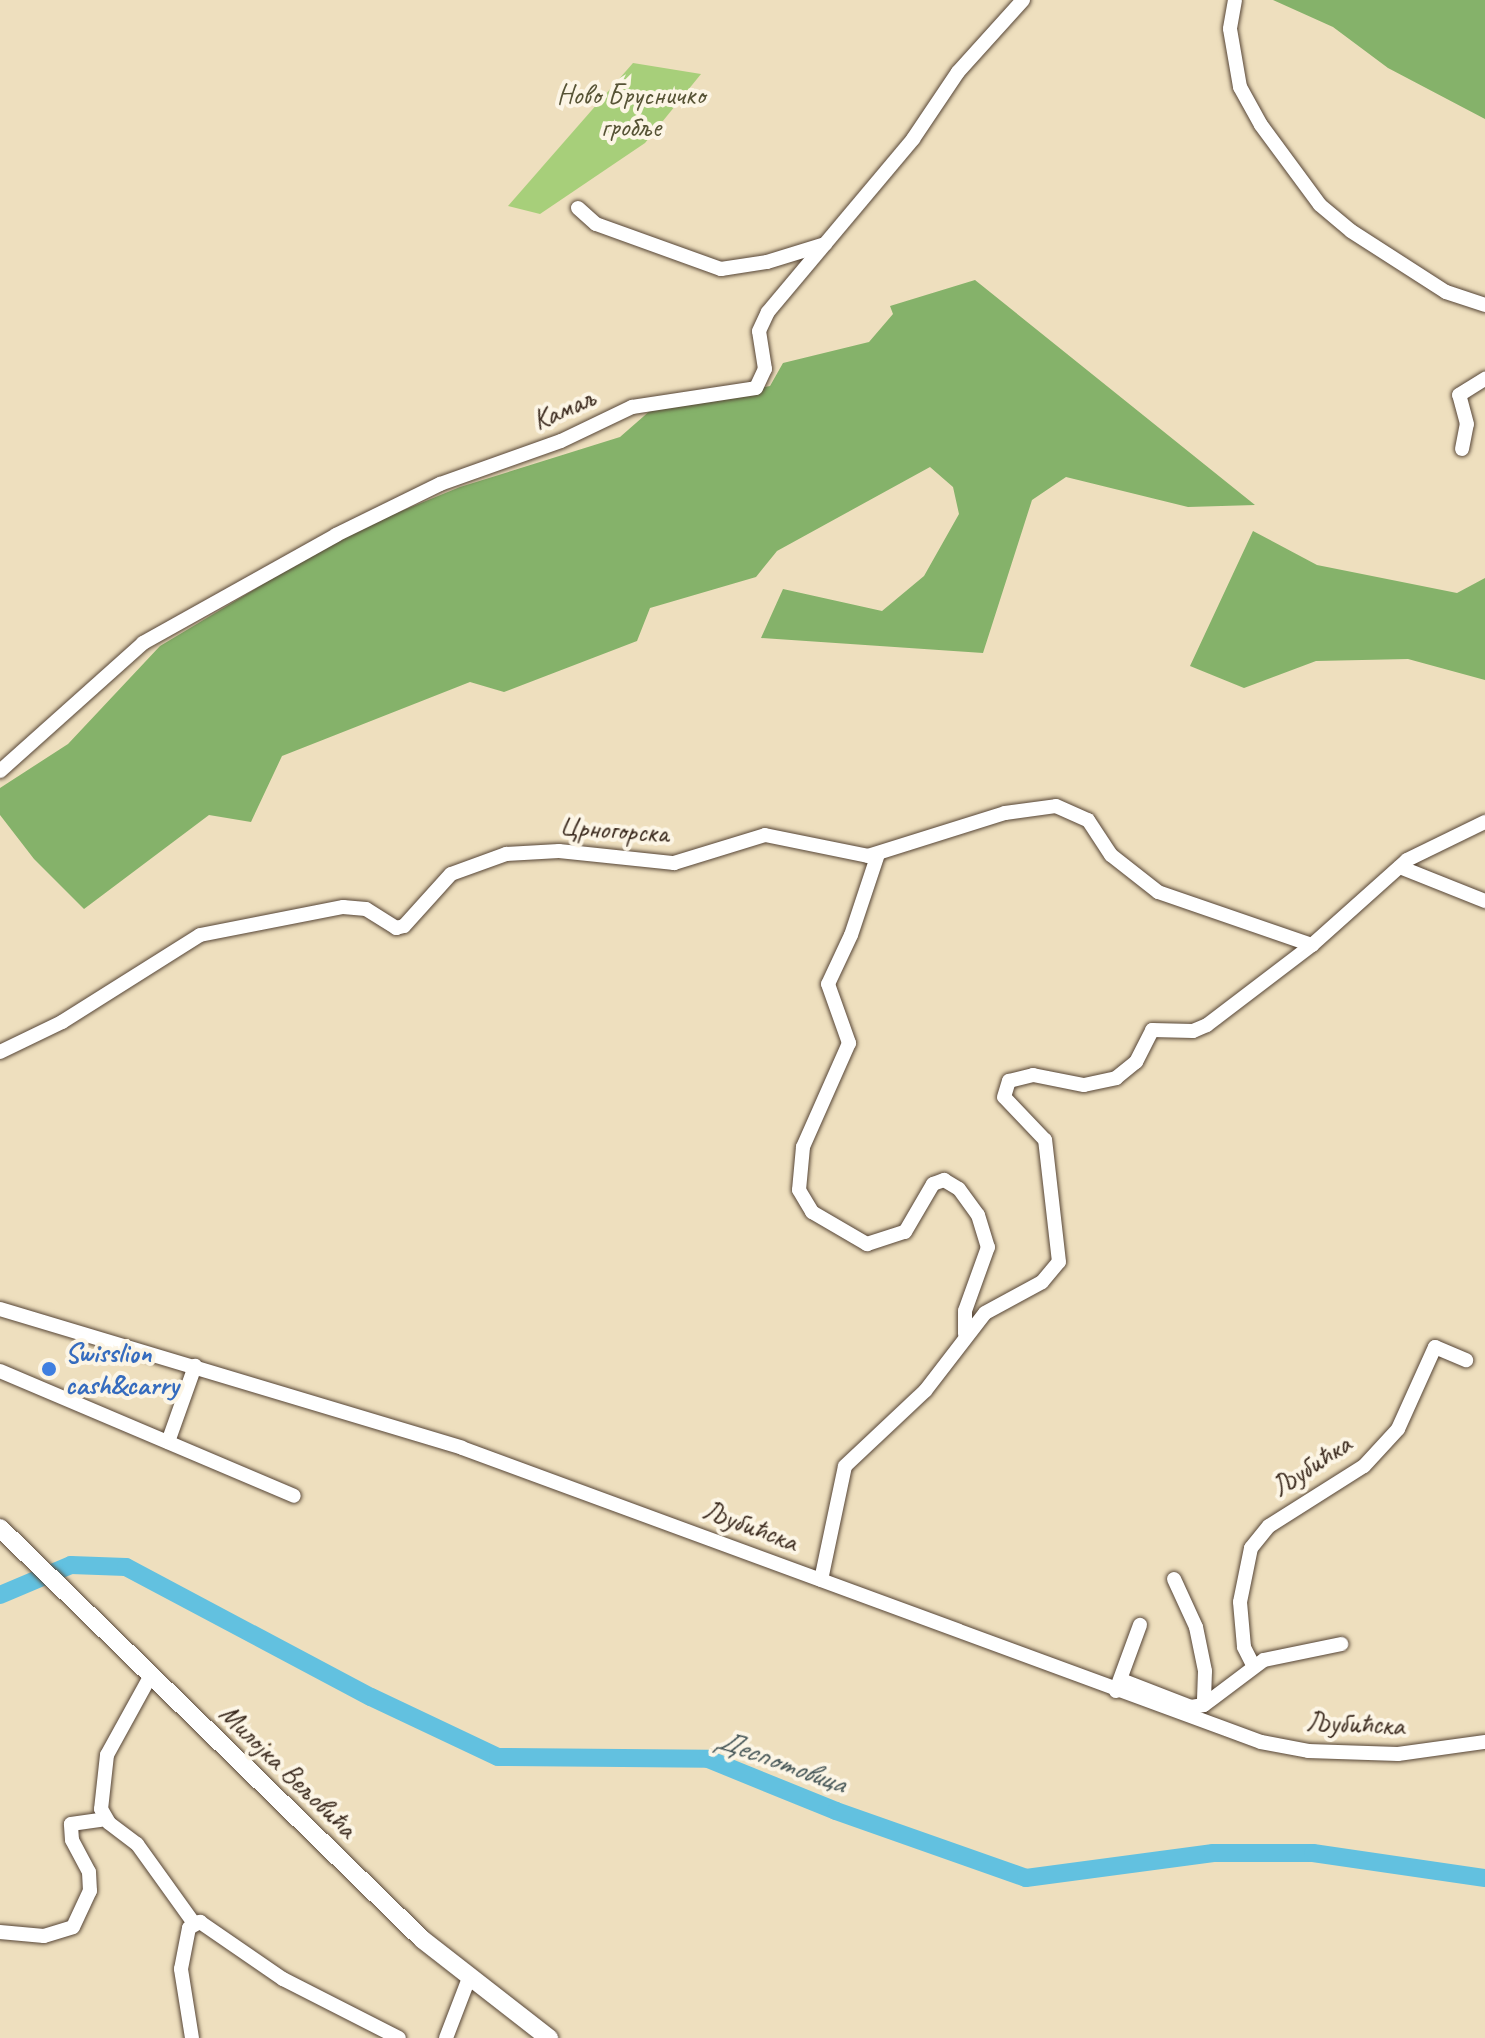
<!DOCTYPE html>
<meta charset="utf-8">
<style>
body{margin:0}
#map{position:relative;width:1485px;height:2038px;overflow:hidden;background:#eedfbe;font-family:Caveat,sans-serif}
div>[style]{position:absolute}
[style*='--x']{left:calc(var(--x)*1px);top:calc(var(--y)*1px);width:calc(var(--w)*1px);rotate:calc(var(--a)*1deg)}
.green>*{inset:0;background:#a7cf7a}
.forest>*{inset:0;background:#85b26a}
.river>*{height:18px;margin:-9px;padding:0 9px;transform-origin:9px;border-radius:9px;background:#62c1e0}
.roads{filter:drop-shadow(0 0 2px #564536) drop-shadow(0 0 2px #564536)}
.minor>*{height:14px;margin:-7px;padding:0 7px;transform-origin:7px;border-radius:7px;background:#fff}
.major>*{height:18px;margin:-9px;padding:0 9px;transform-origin:9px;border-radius:9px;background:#fff}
.dots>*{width:22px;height:22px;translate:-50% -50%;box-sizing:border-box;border:4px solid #fcf5e5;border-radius:50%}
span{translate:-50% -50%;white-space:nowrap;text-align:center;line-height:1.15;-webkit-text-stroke:8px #fcf5e5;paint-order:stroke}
.park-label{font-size:28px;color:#565335}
.street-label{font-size:28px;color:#3b2a1e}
.shop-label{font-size:28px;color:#366cbe;font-weight:700}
.left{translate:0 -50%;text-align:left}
.water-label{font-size:30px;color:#475758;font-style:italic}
</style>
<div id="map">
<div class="green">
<i style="clip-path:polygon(633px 63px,701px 74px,645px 143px,540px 214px,508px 206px)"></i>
</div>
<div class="forest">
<i style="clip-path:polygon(1273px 0,1485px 0,1485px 119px,1388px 68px,1333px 27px)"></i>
<i style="clip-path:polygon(975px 280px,1255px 505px,1188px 507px,1066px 477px,1032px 500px,983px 653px,761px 638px,783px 589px,882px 611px,924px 576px,959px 514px,953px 487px,930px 467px,777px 551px,756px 577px,650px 608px,637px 641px,504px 692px,470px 682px,282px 756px,251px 822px,209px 815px,84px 909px,34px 859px,0 815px,0 788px,68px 744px,160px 646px,350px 532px,460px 487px,620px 437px,652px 409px,770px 386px,783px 363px,869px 342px,893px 314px,890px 306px)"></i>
<i style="clip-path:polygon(1253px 531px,1317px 565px,1457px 593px,1485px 578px,1485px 680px,1408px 659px,1316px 661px,1244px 688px,1190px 666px)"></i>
</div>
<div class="river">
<i style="--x:0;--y:1595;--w:77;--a:-22.9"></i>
<i style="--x:71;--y:1565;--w:55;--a:2.1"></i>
<i style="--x:126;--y:1567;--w:277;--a:28"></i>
<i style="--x:371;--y:1697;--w:140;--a:25.3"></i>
<i style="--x:498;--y:1757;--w:210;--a:0.5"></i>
<i style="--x:708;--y:1759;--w:138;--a:22.1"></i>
<i style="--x:836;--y:1811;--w:201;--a:19.4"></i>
<i style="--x:1026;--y:1878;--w:189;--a:-7.6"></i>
<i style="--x:1213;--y:1853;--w:100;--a:0"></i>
<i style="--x:1313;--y:1853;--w:174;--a:8.3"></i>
</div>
<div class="roads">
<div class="minor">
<i style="--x:1235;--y:0;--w:29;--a:100"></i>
<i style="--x:1230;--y:29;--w:59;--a:80.2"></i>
<i style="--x:1240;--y:87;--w:43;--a:61.1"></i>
<i style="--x:1261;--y:125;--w:99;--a:53.6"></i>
<i style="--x:1320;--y:205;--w:40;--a:40"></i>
<i style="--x:1351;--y:231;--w:113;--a:32.7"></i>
<i style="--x:1446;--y:292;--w:41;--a:18.4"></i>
<i style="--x:578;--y:208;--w:24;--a:42"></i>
<i style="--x:596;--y:224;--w:133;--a:19.8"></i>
<i style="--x:721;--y:269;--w:47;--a:-8.7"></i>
<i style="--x:767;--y:262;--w:61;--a:-17.2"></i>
<i style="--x:1462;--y:449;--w:25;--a:-79"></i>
<i style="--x:1467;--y:424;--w:30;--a:-105"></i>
<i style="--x:1459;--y:395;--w:31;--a:-32"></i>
<i style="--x:0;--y:771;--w:192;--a:-41.8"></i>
<i style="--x:143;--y:643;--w:221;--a:-29.2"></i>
<i style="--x:336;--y:535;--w:116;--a:-26.1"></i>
<i style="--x:440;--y:484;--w:128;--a:-19.6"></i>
<i style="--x:561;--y:441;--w:79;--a:-25.6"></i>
<i style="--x:632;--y:407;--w:125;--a:-8.7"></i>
<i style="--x:756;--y:388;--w:21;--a:-65"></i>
<i style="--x:765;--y:369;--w:38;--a:-99"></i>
<i style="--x:759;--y:331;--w:21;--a:-65"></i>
<i style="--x:768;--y:312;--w:226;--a:-50"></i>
<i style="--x:913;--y:139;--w:81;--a:-56.1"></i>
<i style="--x:958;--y:72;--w:97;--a:-47.9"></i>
<i style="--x:878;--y:854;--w:85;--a:108.4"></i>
<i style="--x:851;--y:935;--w:54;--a:115.1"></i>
<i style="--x:828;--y:984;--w:63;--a:70.4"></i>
<i style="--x:849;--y:1043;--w:114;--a:113.9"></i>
<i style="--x:803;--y:1147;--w:43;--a:95.3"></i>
<i style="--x:799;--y:1190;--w:26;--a:59"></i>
<i style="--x:812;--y:1212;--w:64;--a:30.2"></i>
<i style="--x:867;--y:1244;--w:40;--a:-18"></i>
<i style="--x:905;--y:1232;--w:56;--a:-59.7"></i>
<i style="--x:933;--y:1184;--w:12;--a:-20"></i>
<i style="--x:944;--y:1180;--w:17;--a:31"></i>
<i style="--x:959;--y:1189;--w:32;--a:54"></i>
<i style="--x:978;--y:1215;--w:34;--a:73"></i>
<i style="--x:988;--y:1247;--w:68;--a:109.8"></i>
<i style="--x:965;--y:1311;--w:23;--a:90"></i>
<i style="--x:1400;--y:867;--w:92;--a:21.8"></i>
<i style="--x:0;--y:1052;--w:69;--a:-25.8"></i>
<i style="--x:62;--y:1022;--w:163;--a:-32.2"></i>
<i style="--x:200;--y:935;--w:146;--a:-11.1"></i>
<i style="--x:343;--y:907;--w:23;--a:5"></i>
<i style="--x:366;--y:909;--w:36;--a:32"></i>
<i style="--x:396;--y:928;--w:8;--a:-14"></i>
<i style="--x:404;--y:926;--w:70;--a:-47.9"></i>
<i style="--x:451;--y:874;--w:59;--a:-20"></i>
<i style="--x:506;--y:854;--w:53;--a:-3.2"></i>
<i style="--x:559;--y:851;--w:116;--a:6"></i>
<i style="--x:674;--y:863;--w:95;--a:-17.1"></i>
<i style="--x:765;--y:835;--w:105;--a:11.5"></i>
<i style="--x:868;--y:856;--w:144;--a:-17.4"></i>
<i style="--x:1005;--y:813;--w:51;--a:-7.8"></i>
<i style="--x:1056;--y:806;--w:35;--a:24"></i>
<i style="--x:1088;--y:820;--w:42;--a:56.7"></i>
<i style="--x:1111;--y:855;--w:60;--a:38.2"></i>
<i style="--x:1158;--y:892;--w:163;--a:19"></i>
<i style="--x:1312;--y:945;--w:127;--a:-41.8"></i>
<i style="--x:1407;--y:860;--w:87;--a:-26"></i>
<i style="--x:0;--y:1309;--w:482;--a:16.7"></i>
<i style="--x:462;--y:1448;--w:851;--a:20.2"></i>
<i style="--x:1261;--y:1742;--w:48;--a:10.8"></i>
<i style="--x:1308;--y:1751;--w:90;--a:1.9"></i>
<i style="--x:1398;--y:1754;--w:88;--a:-7.9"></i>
<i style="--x:0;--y:1371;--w:319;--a:23"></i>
<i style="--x:168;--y:1442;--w:81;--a:-70.4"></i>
<i style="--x:1174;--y:1579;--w:53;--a:65.4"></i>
<i style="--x:1196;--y:1627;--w:45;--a:78.4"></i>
<i style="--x:1205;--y:1671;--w:34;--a:92"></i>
<i style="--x:821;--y:1580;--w:116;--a:-78.1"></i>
<i style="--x:845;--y:1466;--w:110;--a:-43.2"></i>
<i style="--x:925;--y:1391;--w:98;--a:-52.4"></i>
<i style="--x:985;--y:1313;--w:65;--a:-28.5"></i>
<i style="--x:1042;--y:1282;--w:26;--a:-50"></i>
<i style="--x:1059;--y:1262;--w:123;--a:-96.5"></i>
<i style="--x:1045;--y:1140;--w:59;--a:-133.6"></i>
<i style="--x:1004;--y:1097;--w:17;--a:-73"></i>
<i style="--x:1009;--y:1081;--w:25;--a:-14"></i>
<i style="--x:1033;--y:1075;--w:52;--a:11.1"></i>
<i style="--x:1084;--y:1085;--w:33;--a:-12"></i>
<i style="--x:1116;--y:1078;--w:26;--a:-39"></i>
<i style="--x:1136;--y:1062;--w:36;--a:-63"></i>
<i style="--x:1152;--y:1030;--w:41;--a:1.4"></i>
<i style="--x:1193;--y:1031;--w:15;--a:-23"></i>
<i style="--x:1207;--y:1025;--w:132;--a:-37.3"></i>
<i style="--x:1253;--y:1665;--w:20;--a:-117"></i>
<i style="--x:1244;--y:1647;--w:45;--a:-95.1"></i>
<i style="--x:1240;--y:1602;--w:55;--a:-78.5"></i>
<i style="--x:1251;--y:1548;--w:28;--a:-51"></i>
<i style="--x:1269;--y:1526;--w:112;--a:-32.3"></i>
<i style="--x:1364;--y:1466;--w:50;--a:-47.4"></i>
<i style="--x:1398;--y:1429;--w:90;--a:-65.7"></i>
<i style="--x:1435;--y:1347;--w:34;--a:23"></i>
<i style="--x:151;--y:1675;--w:91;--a:118.8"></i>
<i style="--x:107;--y:1755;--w:54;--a:96.3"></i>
<i style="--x:101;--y:1809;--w:16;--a:60"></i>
<i style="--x:109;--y:1823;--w:35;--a:37"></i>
<i style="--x:137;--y:1844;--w:96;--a:54.3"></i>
<i style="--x:1119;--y:1682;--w:61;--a:-69.8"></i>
<i style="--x:1116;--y:1691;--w:13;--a:-51"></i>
<i style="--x:1124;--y:1681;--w:72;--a:21.2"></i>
<i style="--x:1191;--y:1707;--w:13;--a:-9"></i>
<i style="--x:1204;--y:1705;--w:75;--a:-36.9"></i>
<i style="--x:1264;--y:1660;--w:79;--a:-11.7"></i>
<i style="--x:0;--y:1932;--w:44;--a:5.2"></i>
<i style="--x:44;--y:1936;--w:30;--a:-17"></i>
<i style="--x:73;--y:1927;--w:40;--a:-65"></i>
<i style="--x:90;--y:1891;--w:19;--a:-93"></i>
<i style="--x:89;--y:1872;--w:36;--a:-118"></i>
<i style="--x:72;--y:1840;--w:16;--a:-94"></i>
<i style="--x:71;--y:1824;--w:34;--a:-8"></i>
<i style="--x:192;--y:2038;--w:70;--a:-99.1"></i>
<i style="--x:181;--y:1969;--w:42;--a:-79"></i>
<i style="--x:189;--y:1928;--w:13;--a:-29"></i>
<i style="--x:200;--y:1922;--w:101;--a:34.5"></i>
<i style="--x:283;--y:1979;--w:130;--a:27"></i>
<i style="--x:446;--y:2038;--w:64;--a:-69"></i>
</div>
<div class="major">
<i style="--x:0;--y:1528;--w:590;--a:44.25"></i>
<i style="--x:423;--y:1940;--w:160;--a:37.9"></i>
</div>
</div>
<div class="dots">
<i style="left:49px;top:1369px;background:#3f7fe0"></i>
</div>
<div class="park-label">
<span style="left:631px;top:111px">Ново Брусничко<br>гробље</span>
</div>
<div class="street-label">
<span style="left:564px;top:409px;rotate:-24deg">Камаљ</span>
<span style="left:614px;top:830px;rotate:4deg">Црногорска</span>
<span style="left:1311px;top:1466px;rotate:-34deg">Љубићка</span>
<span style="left:750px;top:1526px;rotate:20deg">Љубићска</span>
<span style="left:1355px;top:1724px;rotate:2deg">Љубићска</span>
<span style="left:288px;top:1771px;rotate:44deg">Милојка Вељовића</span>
</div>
<div class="shop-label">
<span class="left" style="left:65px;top:1369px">Swisslion<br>cash&amp;carry</span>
</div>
<div class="water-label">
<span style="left:781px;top:1761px;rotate:20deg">Деспотовица</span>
</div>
</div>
